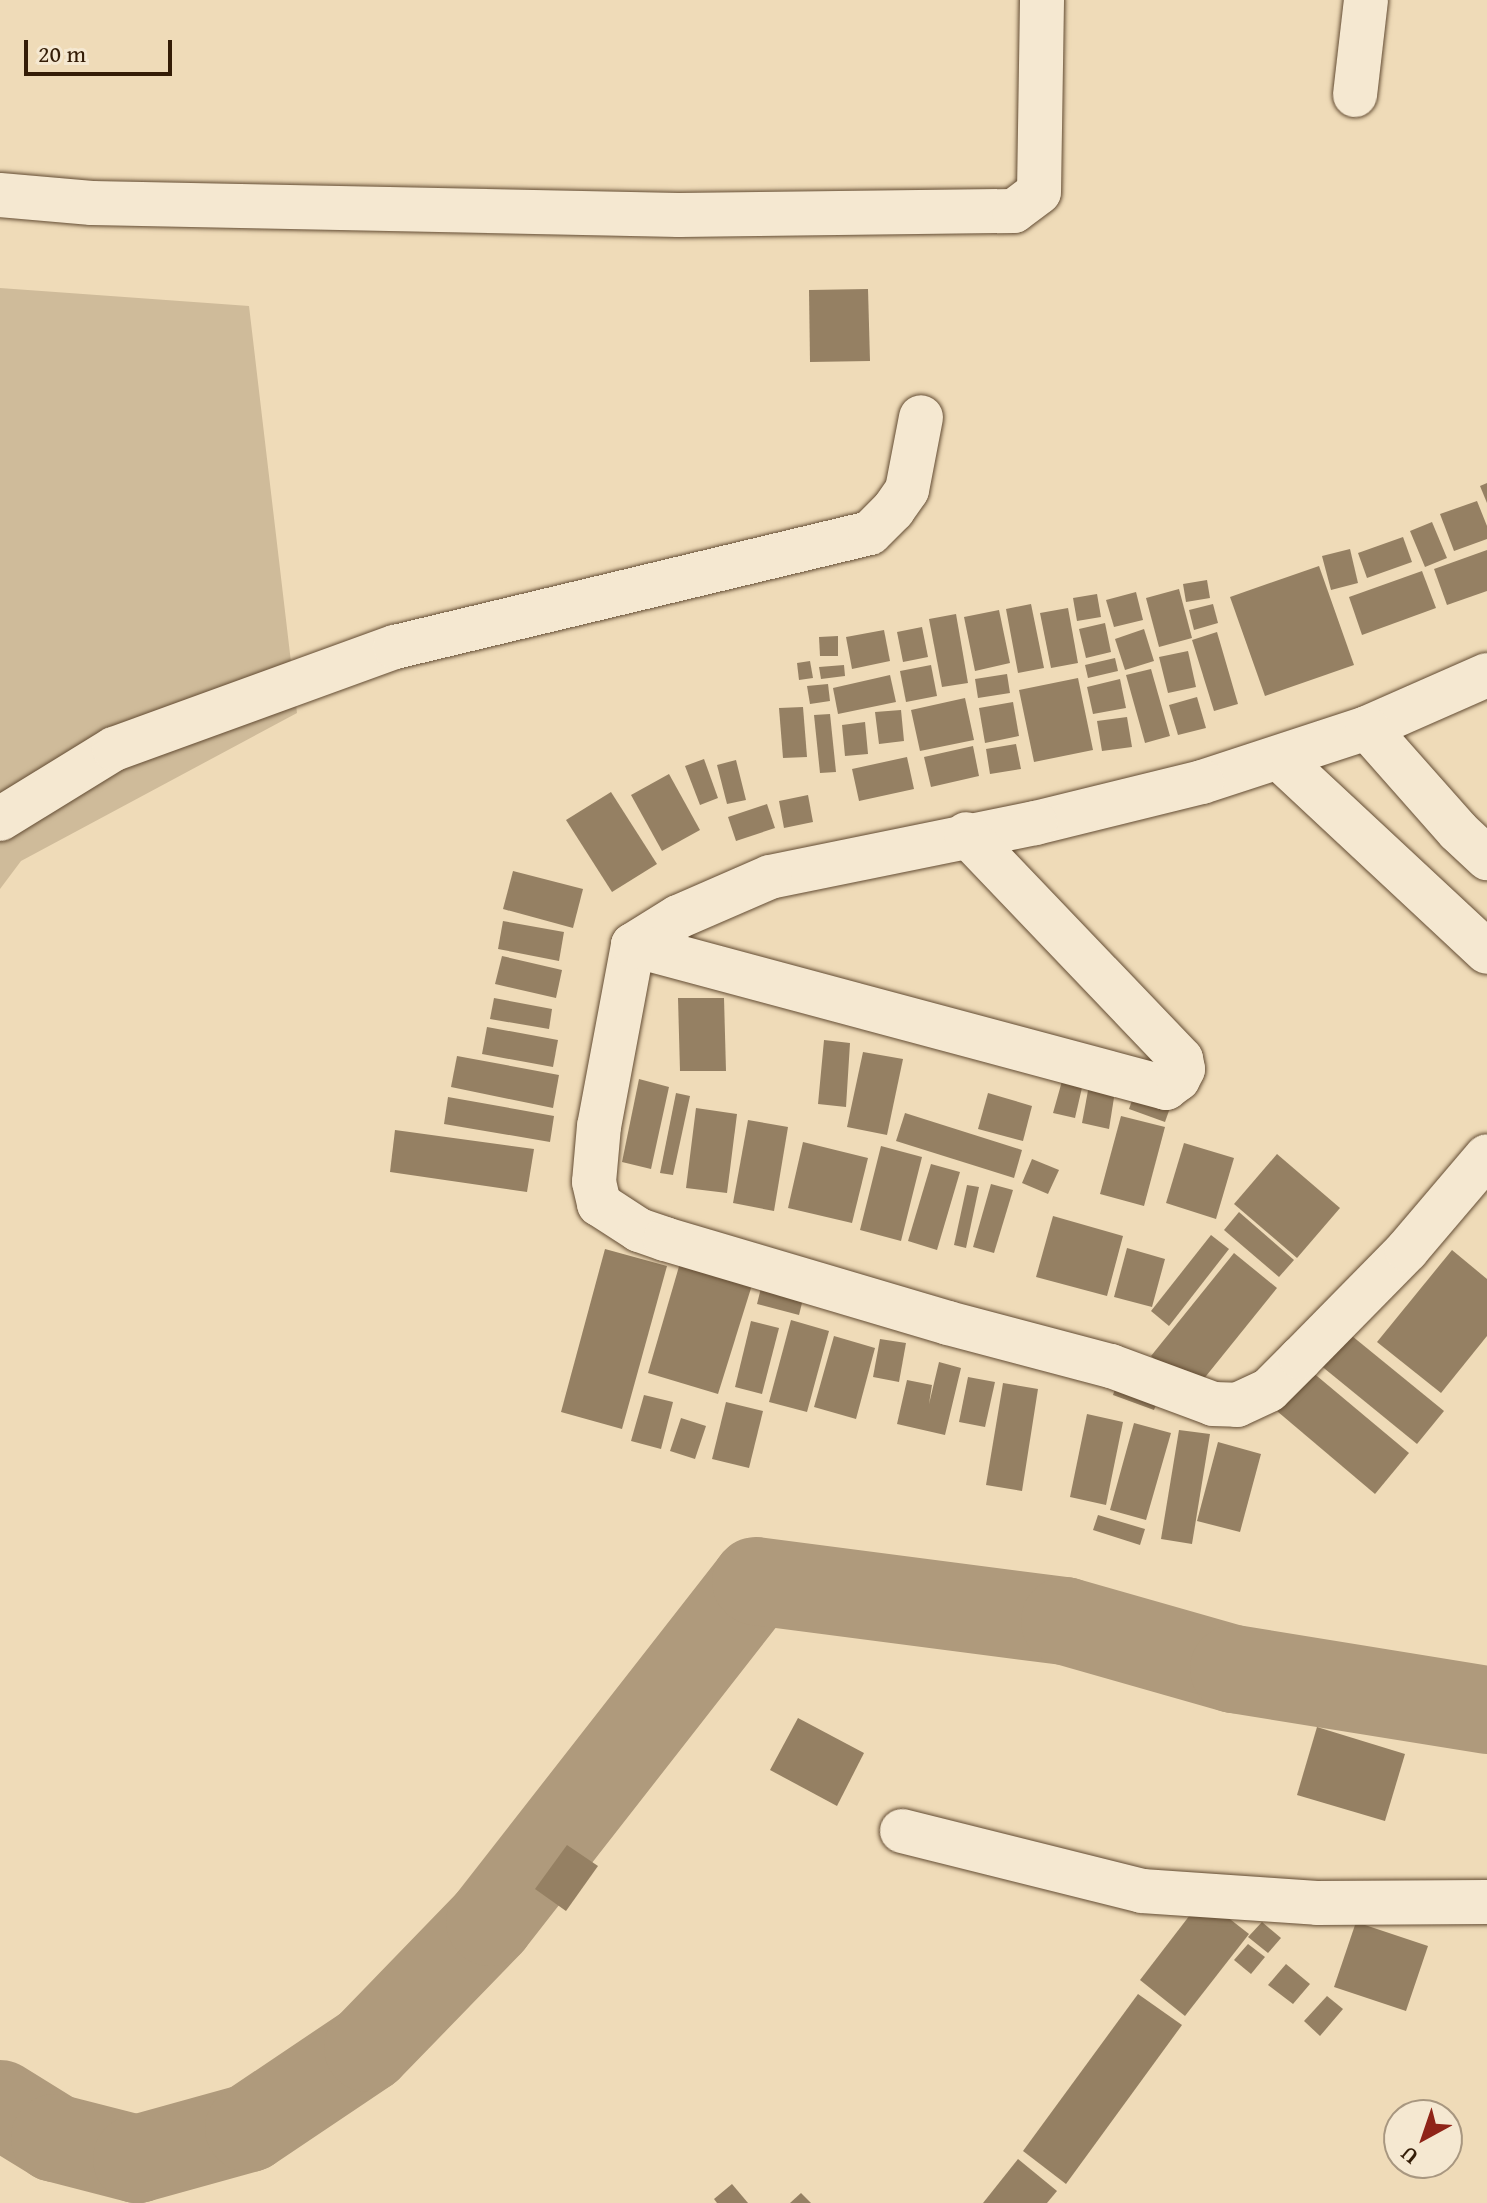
<!DOCTYPE html>
<style>
body{margin:0}
#map{position:relative;width:1487px;height:2203px;overflow:hidden;background:#efdbb8;font-family:"Gentium Book Plus",serif}
div>[style]{position:absolute}
[style*='--x']{left:calc(var(--x)*1px);top:calc(var(--y)*1px);width:calc(var(--w)*1px);rotate:calc(var(--a)*1deg)}
.green>*{inset:0;background:#cfbb9a}
.river>*{height:88px;margin:-44px;padding:0 44px;transform-origin:44px;border-radius:44px;background:#af9a7c}
.building>*{inset:0;background:#958063}
.roads{filter:drop-shadow(0 0 2px #634c33) drop-shadow(0 0 2px #634c33)}
.minor>*{height:44px;margin:-22px;padding:0 22px;transform-origin:22px;border-radius:22px;background:#f5e8d1}
span{translate:-50% -50%;white-space:nowrap;text-align:center;line-height:1.15;-webkit-text-stroke:7px #f5e8d1;paint-order:stroke}
.north{position:absolute;left:1383px;top:2099px;width:80px;height:80px;box-sizing:border-box;background:#f5e8d1;border:2px solid #a89780;border-radius:50%;rotate:220deg;font-size:22px;font-weight:700;line-height:32px;text-align:center;color:#341d07}
.north::after{content:'';display:block;margin:auto;width:28px;height:36px;background:#8f2418;clip-path:polygon(50% 0,100% 100%,50% 72%,0 100%)}
.scale{position:absolute;left:24px;top:40px;width:148px;height:36px;box-sizing:border-box;border:4px solid #341d07;border-top:0;padding-left:10px;font-size:24px;line-height:28px;white-space:nowrap;color:#341d07;-webkit-text-stroke:6px #f5e8d1;paint-order:stroke}
</style>
<div id="map">
<div class="green">
<i style="clip-path:polygon(0 288px,249px 306px,297px 713px,21px 861px,0 889px)"></i>
</div>
<div class="river">
<i style="--x:0;--y:2104;--w:65;--a:31.7"></i>
<i style="--x:55;--y:2138;--w:85;--a:14.4"></i>
<i style="--x:137;--y:2159;--w:116;--a:-15.5"></i>
<i style="--x:249;--y:2128;--w:143;--a:-33.9"></i>
<i style="--x:368;--y:2048;--w:175;--a:-45.9"></i>
<i style="--x:490;--y:1922;--w:432;--a:-52"></i>
<i style="--x:756;--y:1581;--w:312;--a:7.4"></i>
<i style="--x:1065;--y:1621;--w:176;--a:15.9"></i>
<i style="--x:1234;--y:1669;--w:256;--a:9.2"></i>
</div>
<div class="building">
<i style="clip-path:polygon(868px 289px,870px 361px,810px 362px,809px 290px)"></i>
<i style="clip-path:polygon(1487px 483px,1487px 503px,1480px 486px)"></i>
<i style="clip-path:polygon(1477px 501px,1487px 526px,1487px 539px,1454px 551px,1440px 514px)"></i>
<i style="clip-path:polygon(1432px 522px,1447px 558px,1425px 567px,1410px 531px)"></i>
<i style="clip-path:polygon(1403px 537px,1412px 562px,1367px 578px,1358px 553px)"></i>
<i style="clip-path:polygon(1350px 549px,1358px 583px,1331px 590px,1322px 556px)"></i>
<i style="clip-path:polygon(1487px 550px,1487px 591px,1447px 605px,1434px 569px)"></i>
<i style="clip-path:polygon(1319px 566px,1354px 665px,1265px 696px,1230px 597px)"></i>
<i style="clip-path:polygon(1422px 571px,1436px 608px,1362px 635px,1349px 597px)"></i>
<i style="clip-path:polygon(1207px 580px,1210px 598px,1186px 602px,1183px 584px)"></i>
<i style="clip-path:polygon(1179px 589px,1192px 638px,1159px 647px,1146px 598px)"></i>
<i style="clip-path:polygon(1136px 592px,1143px 620px,1114px 627px,1106px 600px)"></i>
<i style="clip-path:polygon(1097px 594px,1101px 617px,1077px 621px,1073px 598px)"></i>
<i style="clip-path:polygon(1031px 604px,1044px 668px,1018px 673px,1006px 609px)"></i>
<i style="clip-path:polygon(1213px 604px,1218px 623px,1194px 630px,1189px 610px)"></i>
<i style="clip-path:polygon(1068px 608px,1078px 663px,1051px 668px,1040px 613px)"></i>
<i style="clip-path:polygon(999px 610px,1010px 663px,975px 671px,964px 617px)"></i>
<i style="clip-path:polygon(956px 614px,968px 683px,942px 687px,929px 619px)"></i>
<i style="clip-path:polygon(1105px 623px,1111px 652px,1086px 658px,1079px 629px)"></i>
<i style="clip-path:polygon(922px 627px,928px 657px,903px 662px,897px 632px)"></i>
<i style="clip-path:polygon(1144px 629px,1154px 661px,1125px 670px,1115px 639px)"></i>
<i style="clip-path:polygon(884px 630px,890px 661px,852px 669px,846px 637px)"></i>
<i style="clip-path:polygon(1217px 632px,1238px 704px,1214px 711px,1192px 640px)"></i>
<i style="clip-path:polygon(838px 636px,838px 656px,820px 656px,819px 637px)"></i>
<i style="clip-path:polygon(1188px 651px,1196px 687px,1168px 693px,1159px 657px)"></i>
<i style="clip-path:polygon(1115px 658px,1118px 671px,1088px 678px,1085px 665px)"></i>
<i style="clip-path:polygon(810px 661px,813px 678px,799px 680px,797px 663px)"></i>
<i style="clip-path:polygon(844px 665px,845px 676px,821px 679px,819px 667px)"></i>
<i style="clip-path:polygon(931px 665px,937px 696px,906px 702px,900px 671px)"></i>
<i style="clip-path:polygon(1151px 669px,1170px 736px,1145px 743px,1126px 675px)"></i>
<i style="clip-path:polygon(1007px 674px,1010px 693px,978px 698px,975px 679px)"></i>
<i style="clip-path:polygon(890px 675px,896px 702px,838px 714px,833px 688px)"></i>
<i style="clip-path:polygon(1078px 678px,1093px 750px,1034px 762px,1019px 690px)"></i>
<i style="clip-path:polygon(1120px 679px,1126px 708px,1093px 714px,1087px 687px)"></i>
<i style="clip-path:polygon(828px 684px,830px 701px,810px 704px,807px 686px)"></i>
<i style="clip-path:polygon(1197px 697px,1206px 728px,1178px 735px,1169px 705px)"></i>
<i style="clip-path:polygon(965px 698px,974px 740px,920px 751px,911px 710px)"></i>
<i style="clip-path:polygon(1013px 702px,1019px 736px,985px 743px,979px 708px)"></i>
<i style="clip-path:polygon(803px 707px,807px 757px,783px 758px,779px 708px)"></i>
<i style="clip-path:polygon(901px 710px,904px 741px,879px 744px,875px 712px)"></i>
<i style="clip-path:polygon(830px 714px,836px 772px,820px 773px,814px 715px)"></i>
<i style="clip-path:polygon(1127px 717px,1132px 747px,1102px 751px,1097px 721px)"></i>
<i style="clip-path:polygon(865px 722px,868px 754px,845px 756px,842px 725px)"></i>
<i style="clip-path:polygon(1016px 744px,1021px 769px,990px 774px,986px 749px)"></i>
<i style="clip-path:polygon(973px 746px,979px 776px,931px 787px,924px 757px)"></i>
<i style="clip-path:polygon(907px 757px,914px 789px,859px 801px,852px 769px)"></i>
<i style="clip-path:polygon(704px 759px,718px 798px,700px 805px,685px 766px)"></i>
<i style="clip-path:polygon(736px 760px,746px 800px,727px 804px,717px 765px)"></i>
<i style="clip-path:polygon(669px 774px,700px 830px,662px 851px,631px 795px)"></i>
<i style="clip-path:polygon(611px 792px,657px 864px,612px 892px,566px 820px)"></i>
<i style="clip-path:polygon(808px 795px,813px 822px,784px 828px,779px 801px)"></i>
<i style="clip-path:polygon(767px 804px,775px 828px,736px 841px,728px 817px)"></i>
<i style="clip-path:polygon(513px 871px,583px 889px,573px 928px,503px 909px)"></i>
<i style="clip-path:polygon(503px 921px,564px 932px,559px 961px,498px 949px)"></i>
<i style="clip-path:polygon(502px 956px,562px 970px,556px 998px,495px 984px)"></i>
<i style="clip-path:polygon(494px 998px,552px 1009px,549px 1029px,490px 1019px)"></i>
<i style="clip-path:polygon(678px 998px,724px 998px,726px 1071px,680px 1071px)"></i>
<i style="clip-path:polygon(487px 1027px,558px 1040px,553px 1067px,482px 1054px)"></i>
<i style="clip-path:polygon(824px 1040px,850px 1043px,846px 1107px,818px 1104px)"></i>
<i style="clip-path:polygon(863px 1052px,903px 1059px,887px 1135px,847px 1127px)"></i>
<i style="clip-path:polygon(457px 1056px,559px 1075px,553px 1108px,451px 1087px)"></i>
<i style="clip-path:polygon(1064px 1074px,1084px 1079px,1075px 1118px,1053px 1113px)"></i>
<i style="clip-path:polygon(639px 1079px,669px 1087px,651px 1169px,622px 1162px)"></i>
<i style="clip-path:polygon(1090px 1080px,1116px 1085px,1109px 1129px,1082px 1123px)"></i>
<i style="clip-path:polygon(1135px 1092px,1171px 1105px,1165px 1122px,1129px 1109px)"></i>
<i style="clip-path:polygon(676px 1093px,690px 1096px,673px 1175px,660px 1173px)"></i>
<i style="clip-path:polygon(988px 1093px,1032px 1106px,1023px 1141px,978px 1129px)"></i>
<i style="clip-path:polygon(448px 1097px,554px 1116px,550px 1142px,444px 1124px)"></i>
<i style="clip-path:polygon(696px 1108px,737px 1114px,727px 1193px,686px 1188px)"></i>
<i style="clip-path:polygon(905px 1113px,1022px 1150px,1014px 1178px,896px 1141px)"></i>
<i style="clip-path:polygon(1121px 1116px,1165px 1127px,1144px 1206px,1100px 1194px)"></i>
<i style="clip-path:polygon(748px 1120px,788px 1127px,774px 1211px,733px 1203px)"></i>
<i style="clip-path:polygon(395px 1130px,534px 1149px,527px 1192px,390px 1172px)"></i>
<i style="clip-path:polygon(803px 1142px,868px 1158px,852px 1223px,788px 1208px)"></i>
<i style="clip-path:polygon(1184px 1143px,1234px 1158px,1216px 1219px,1166px 1203px)"></i>
<i style="clip-path:polygon(881px 1146px,922px 1157px,901px 1241px,860px 1230px)"></i>
<i style="clip-path:polygon(1277px 1154px,1340px 1208px,1297px 1258px,1234px 1204px)"></i>
<i style="clip-path:polygon(1032px 1159px,1059px 1170px,1048px 1194px,1022px 1183px)"></i>
<i style="clip-path:polygon(931px 1164px,960px 1172px,937px 1250px,908px 1241px)"></i>
<i style="clip-path:polygon(991px 1184px,1013px 1190px,994px 1253px,973px 1247px)"></i>
<i style="clip-path:polygon(967px 1185px,979px 1187px,966px 1248px,954px 1245px)"></i>
<i style="clip-path:polygon(1239px 1212px,1294px 1260px,1279px 1277px,1224px 1230px)"></i>
<i style="clip-path:polygon(1053px 1216px,1123px 1236px,1107px 1296px,1036px 1277px)"></i>
<i style="clip-path:polygon(1211px 1235px,1229px 1249px,1169px 1326px,1151px 1311px)"></i>
<i style="clip-path:polygon(1127px 1248px,1165px 1259px,1152px 1307px,1114px 1297px)"></i>
<i style="clip-path:polygon(605px 1249px,667px 1266px,622px 1429px,561px 1412px)"></i>
<i style="clip-path:polygon(1452px 1250px,1487px 1279px,1487px 1336px,1441px 1393px,1377px 1342px)"></i>
<i style="clip-path:polygon(1234px 1253px,1277px 1288px,1194px 1391px,1151px 1356px)"></i>
<i style="clip-path:polygon(680px 1263px,752px 1285px,718px 1394px,648px 1373px)"></i>
<i style="clip-path:polygon(764px 1276px,806px 1287px,799px 1315px,757px 1304px)"></i>
<i style="clip-path:polygon(791px 1320px,829px 1331px,807px 1412px,769px 1402px)"></i>
<i style="clip-path:polygon(751px 1321px,779px 1328px,762px 1394px,735px 1387px)"></i>
<i style="clip-path:polygon(1341px 1327px,1444px 1411px,1417px 1444px,1314px 1360px)"></i>
<i style="clip-path:polygon(834px 1336px,875px 1348px,856px 1419px,814px 1407px)"></i>
<i style="clip-path:polygon(880px 1339px,906px 1343px,899px 1382px,873px 1377px)"></i>
<i style="clip-path:polygon(939px 1362px,961px 1368px,945px 1435px,897px 1424px,907px 1380px,932px 1385px,929px 1404px)"></i>
<i style="clip-path:polygon(1305px 1366px,1409px 1453px,1375px 1494px,1271px 1406px)"></i>
<i style="clip-path:polygon(1121px 1371px,1163px 1387px,1154px 1410px,1113px 1395px)"></i>
<i style="clip-path:polygon(968px 1377px,995px 1382px,985px 1427px,959px 1422px)"></i>
<i style="clip-path:polygon(1003px 1383px,1038px 1389px,1022px 1491px,986px 1485px)"></i>
<i style="clip-path:polygon(644px 1395px,673px 1402px,661px 1449px,631px 1441px)"></i>
<i style="clip-path:polygon(726px 1402px,763px 1411px,749px 1468px,712px 1459px)"></i>
<i style="clip-path:polygon(1087px 1414px,1123px 1422px,1106px 1505px,1070px 1497px)"></i>
<i style="clip-path:polygon(681px 1418px,706px 1426px,695px 1459px,670px 1451px)"></i>
<i style="clip-path:polygon(1134px 1423px,1171px 1433px,1146px 1520px,1110px 1510px)"></i>
<i style="clip-path:polygon(1179px 1430px,1210px 1434px,1192px 1544px,1161px 1539px)"></i>
<i style="clip-path:polygon(1218px 1442px,1261px 1454px,1240px 1532px,1197px 1521px)"></i>
<i style="clip-path:polygon(1098px 1515px,1145px 1529px,1140px 1545px,1093px 1530px)"></i>
<i style="clip-path:polygon(798px 1718px,864px 1753px,837px 1806px,770px 1770px)"></i>
<i style="clip-path:polygon(1317px 1727px,1405px 1754px,1385px 1821px,1297px 1795px)"></i>
<i style="clip-path:polygon(567px 1845px,598px 1866px,566px 1911px,535px 1889px)"></i>
<i style="clip-path:polygon(1203px 1898px,1249px 1934px,1185px 2016px,1140px 1980px)"></i>
<i style="clip-path:polygon(1262px 1922px,1281px 1938px,1268px 1953px,1248px 1937px)"></i>
<i style="clip-path:polygon(1356px 1922px,1428px 1946px,1406px 2011px,1334px 1987px)"></i>
<i style="clip-path:polygon(1248px 1944px,1265px 1957px,1251px 1974px,1234px 1960px)"></i>
<i style="clip-path:polygon(1286px 1964px,1310px 1984px,1293px 2004px,1268px 1985px)"></i>
<i style="clip-path:polygon(1138px 1994px,1182px 2025px,1066px 2184px,1023px 2151px)"></i>
<i style="clip-path:polygon(1327px 1996px,1343px 2009px,1320px 2036px,1304px 2021px)"></i>
<i style="clip-path:polygon(1018px 2159px,1057px 2191px,1047px 2203px,983px 2203px)"></i>
<i style="clip-path:polygon(732px 2184px,748px 2203px,717px 2203px,714px 2199px)"></i>
<i style="clip-path:polygon(801px 2193px,811px 2203px,790px 2203px)"></i>
</div>
<div class="roads">
<div class="minor">
<i style="--x:1355;--y:95;--w:96;--a:-83.4"></i>
<i style="--x:0;--y:195;--w:92;--a:5"></i>
<i style="--x:92;--y:203;--w:587;--a:1.17"></i>
<i style="--x:679;--y:215;--w:335;--a:-0.7"></i>
<i style="--x:1014;--y:211;--w:31;--a:-37"></i>
<i style="--x:1039;--y:192;--w:192;--a:-89.1"></i>
<i style="--x:1487;--y:675;--w:131;--a:156.2"></i>
<i style="--x:1367;--y:728;--w:174;--a:161.9"></i>
<i style="--x:1202;--y:782;--w:172;--a:166.2"></i>
<i style="--x:1035;--y:823;--w:270;--a:168.5"></i>
<i style="--x:770;--y:877;--w:100;--a:156.5"></i>
<i style="--x:678;--y:917;--w:53;--a:148.1"></i>
<i style="--x:633;--y:945;--w:184;--a:100.6"></i>
<i style="--x:599;--y:1126;--w:56;--a:95.1"></i>
<i style="--x:594;--y:1182;--w:23;--a:77"></i>
<i style="--x:599;--y:1204;--w:48;--a:33"></i>
<i style="--x:639;--y:1230;--w:28;--a:19"></i>
<i style="--x:665;--y:1239;--w:295;--a:16.5"></i>
<i style="--x:948;--y:1323;--w:169;--a:14.8"></i>
<i style="--x:1111;--y:1366;--w:109;--a:20.4"></i>
<i style="--x:1213;--y:1404;--w:24;--a:2"></i>
<i style="--x:1237;--y:1405;--w:35;--a:-25"></i>
<i style="--x:1269;--y:1390;--w:45;--a:-45"></i>
<i style="--x:1301;--y:1358;--w:151;--a:-45.5"></i>
<i style="--x:1407;--y:1250;--w:123;--a:-49.6"></i>
<i style="--x:1367;--y:728;--w:137;--a:48.5"></i>
<i style="--x:1458;--y:831;--w:40;--a:43"></i>
<i style="--x:1279;--y:758;--w:284;--a:43"></i>
<i style="--x:0;--y:819;--w:134;--a:-31.6"></i>
<i style="--x:114;--y:749;--w:299;--a:-20"></i>
<i style="--x:395;--y:647;--w:488;--a:-13.5"></i>
<i style="--x:870;--y:533;--w:33;--a:-45"></i>
<i style="--x:893;--y:510;--w:24;--a:-55"></i>
<i style="--x:907;--y:490;--w:74;--a:-79.1"></i>
<i style="--x:633;--y:945;--w:552;--a:15.02"></i>
<i style="--x:1166;--y:1088;--w:15;--a:-37"></i>
<i style="--x:1178;--y:1079;--w:11;--a:-63"></i>
<i style="--x:1183;--y:1069;--w:10;--a:-101"></i>
<i style="--x:1181;--y:1059;--w:311;--a:-133.7"></i>
<i style="--x:902;--y:1831;--w:247;--a:14"></i>
<i style="--x:1142;--y:1891;--w:175;--a:3.9"></i>
<i style="--x:1317;--y:1903;--w:170;--a:-0.3"></i>
</div>
</div>
<div class="north">U</div>
<div class="scale">20 m</div>
</div>
